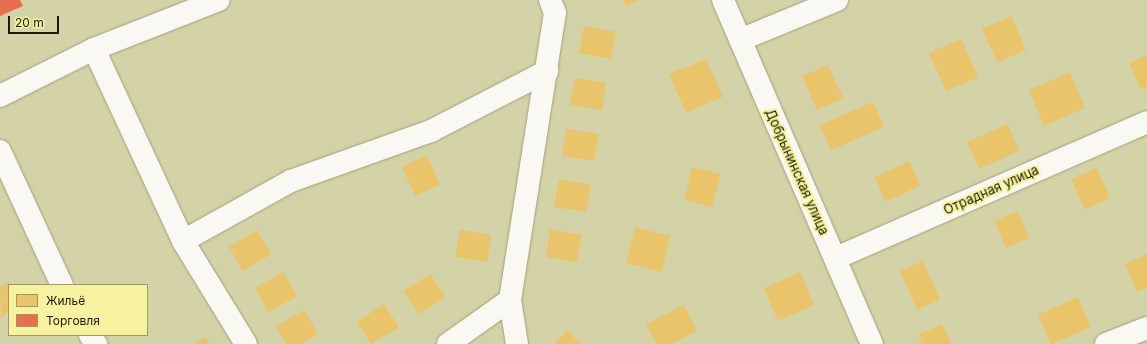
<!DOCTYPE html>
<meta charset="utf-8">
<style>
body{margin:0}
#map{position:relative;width:1147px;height:344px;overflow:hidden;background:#d4d2a7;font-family:Inter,sans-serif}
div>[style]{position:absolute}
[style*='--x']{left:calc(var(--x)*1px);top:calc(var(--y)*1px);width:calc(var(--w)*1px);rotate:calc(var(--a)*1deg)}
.homes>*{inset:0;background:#e9c46a}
.shops>*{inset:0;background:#e76f51}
.roads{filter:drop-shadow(0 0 1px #a1a07d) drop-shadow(0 0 1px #a1a07d)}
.minor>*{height:22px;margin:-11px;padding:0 11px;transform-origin:11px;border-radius:11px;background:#f9f8f2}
span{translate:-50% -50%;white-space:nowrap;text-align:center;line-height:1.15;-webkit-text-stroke:4px #f6f2a0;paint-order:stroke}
.street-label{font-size:13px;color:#1c1900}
.legend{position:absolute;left:8px;top:284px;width:140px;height:52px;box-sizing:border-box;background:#f6f2a0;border:1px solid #9f9b60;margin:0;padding:5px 7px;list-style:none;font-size:12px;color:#1c1900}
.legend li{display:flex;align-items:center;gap:8px;height:20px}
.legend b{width:20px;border:1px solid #9f9b60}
.scale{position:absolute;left:8px;top:16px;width:51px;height:18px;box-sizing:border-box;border:2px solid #1c1900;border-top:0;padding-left:5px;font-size:12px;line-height:14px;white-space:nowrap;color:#1c1900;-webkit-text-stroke:3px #f6f2a0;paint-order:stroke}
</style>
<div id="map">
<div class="homes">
<i style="clip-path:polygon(623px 0,640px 0,626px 6px)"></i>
<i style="clip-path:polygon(1011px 16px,1026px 50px,997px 62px,982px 29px)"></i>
<i style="clip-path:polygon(584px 26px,616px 32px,611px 59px,579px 53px)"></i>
<i style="clip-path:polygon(961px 39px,978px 77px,946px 91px,929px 53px)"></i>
<i style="clip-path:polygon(1147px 55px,1147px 87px,1141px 89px,1129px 63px)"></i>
<i style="clip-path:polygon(706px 59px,723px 97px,686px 113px,669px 74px)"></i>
<i style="clip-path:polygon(828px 65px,843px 98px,817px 110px,802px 76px)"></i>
<i style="clip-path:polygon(1070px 72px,1085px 108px,1044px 126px,1029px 90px)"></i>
<i style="clip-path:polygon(575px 78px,606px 83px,602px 110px,570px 105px)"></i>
<i style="clip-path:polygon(873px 102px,884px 127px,831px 150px,820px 125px)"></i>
<i style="clip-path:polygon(1008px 124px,1019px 151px,979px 169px,967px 142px)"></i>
<i style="clip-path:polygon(566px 129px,599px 134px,594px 161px,562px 156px)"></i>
<i style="clip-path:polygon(427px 155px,440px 185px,415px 196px,402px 167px)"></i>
<i style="clip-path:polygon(909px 161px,920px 186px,885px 202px,875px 177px)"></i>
<i style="clip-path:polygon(692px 167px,721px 174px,712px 207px,684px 200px)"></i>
<i style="clip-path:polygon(1097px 168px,1110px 198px,1085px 210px,1071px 179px)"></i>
<i style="clip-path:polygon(559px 179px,591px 185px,586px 212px,554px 207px)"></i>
<i style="clip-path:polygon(1017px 211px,1029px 238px,1006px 248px,994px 221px)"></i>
<i style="clip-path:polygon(635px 227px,670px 236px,662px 272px,626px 263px)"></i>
<i style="clip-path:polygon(550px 229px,582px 235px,577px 262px,546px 257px)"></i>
<i style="clip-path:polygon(257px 230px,271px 254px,243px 271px,229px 247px)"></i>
<i style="clip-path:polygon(460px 230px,491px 235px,487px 262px,455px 257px)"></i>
<i style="clip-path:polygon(1147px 254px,1147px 288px,1137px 292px,1125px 264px)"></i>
<i style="clip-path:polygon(923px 261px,940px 300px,917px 310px,900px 271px)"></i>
<i style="clip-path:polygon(283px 272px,297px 296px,269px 312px,255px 288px)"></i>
<i style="clip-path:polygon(800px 272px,814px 305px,778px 321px,764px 288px)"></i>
<i style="clip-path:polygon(430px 274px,446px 297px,419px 314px,403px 291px)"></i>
<i style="clip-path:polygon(7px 282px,9px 284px,9px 311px,1px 318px,0 287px)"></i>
<i style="clip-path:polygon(1078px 297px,1091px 327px,1051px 344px,1038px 315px)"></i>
<i style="clip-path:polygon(384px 304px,399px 327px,371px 344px,357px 322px)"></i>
<i style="clip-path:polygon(684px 305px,697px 331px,671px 344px,657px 344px,646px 324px)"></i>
<i style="clip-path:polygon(304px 310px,318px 334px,301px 344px,286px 344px,276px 326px)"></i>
<i style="clip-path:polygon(942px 324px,951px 344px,922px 344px,918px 335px)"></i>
<i style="clip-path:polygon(567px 330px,581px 344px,554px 344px)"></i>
<i style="clip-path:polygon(205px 337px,210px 344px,195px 344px)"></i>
</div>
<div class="shops">
<i style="clip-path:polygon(0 0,20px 0,23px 6px,0 16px)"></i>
</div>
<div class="roads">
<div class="minor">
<i style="--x:723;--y:0;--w:375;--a:66.6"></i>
<i style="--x:740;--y:40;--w:105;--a:-22.4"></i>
<i style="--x:94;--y:49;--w:212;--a:65.1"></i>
<i style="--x:0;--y:96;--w:105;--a:-26.6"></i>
<i style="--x:94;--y:49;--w:134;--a:-21.4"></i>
<i style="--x:0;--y:151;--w:148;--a:65.2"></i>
<i style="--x:836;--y:258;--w:339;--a:-23.6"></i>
<i style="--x:90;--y:335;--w:11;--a:56"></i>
<i style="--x:246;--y:344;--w:121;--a:-121.5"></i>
<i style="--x:183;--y:241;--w:124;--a:-29.1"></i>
<i style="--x:291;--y:181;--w:149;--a:-19.7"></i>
<i style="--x:431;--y:131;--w:131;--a:-27.3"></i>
<i style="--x:448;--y:344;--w:76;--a:-35.4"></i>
<i style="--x:517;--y:344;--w:45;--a:-99"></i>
<i style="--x:510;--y:300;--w:291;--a:-81.1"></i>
<i style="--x:555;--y:13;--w:14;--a:-111"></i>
<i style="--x:1106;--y:344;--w:44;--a:-21.3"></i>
</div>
</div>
<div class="street-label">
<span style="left:797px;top:172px;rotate:66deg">Добрынинская улица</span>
<span style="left:991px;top:190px;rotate:-24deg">Отрадная улица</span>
</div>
<ul class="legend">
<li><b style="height:11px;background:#e9c46a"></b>Жильё</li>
<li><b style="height:11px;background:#e76f51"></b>Торговля</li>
</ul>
<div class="scale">20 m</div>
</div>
